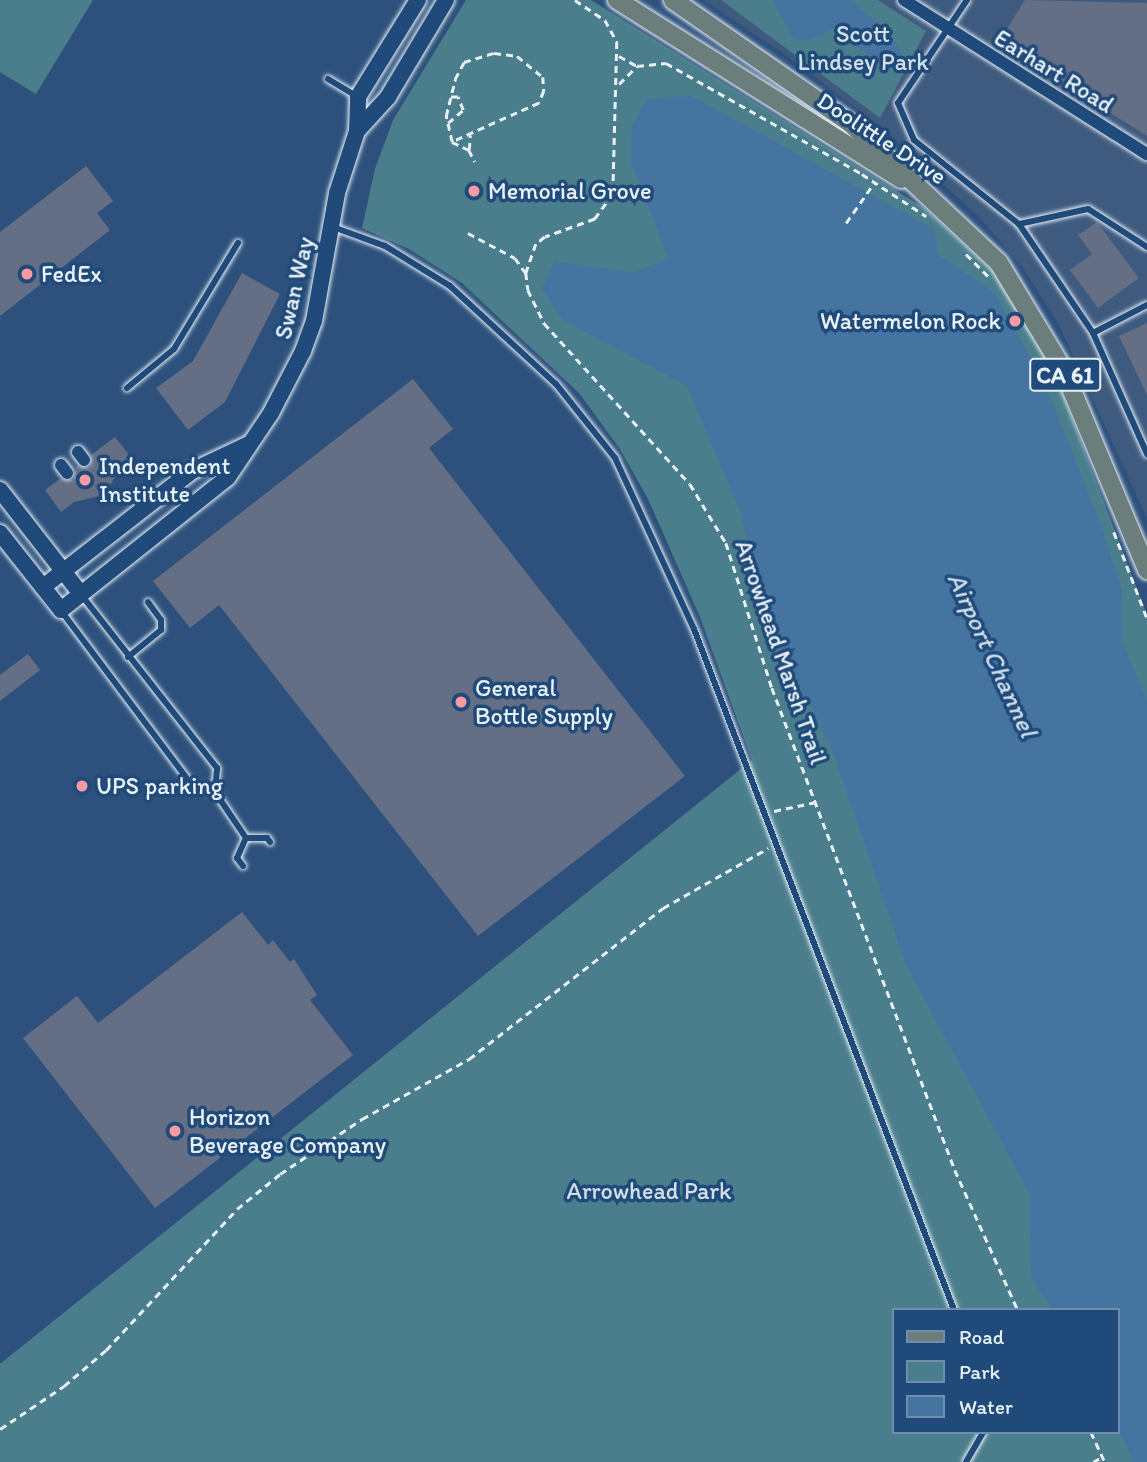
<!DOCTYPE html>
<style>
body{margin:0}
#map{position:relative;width:1147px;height:1462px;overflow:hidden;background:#2d517c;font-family:Itim,sans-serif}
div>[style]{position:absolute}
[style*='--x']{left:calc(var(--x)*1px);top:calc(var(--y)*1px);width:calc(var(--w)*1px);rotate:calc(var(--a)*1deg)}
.built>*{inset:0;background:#3e5a7f}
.green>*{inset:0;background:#4b7e8c}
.water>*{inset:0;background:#4574a1}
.building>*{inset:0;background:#646e85}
.path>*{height:2.5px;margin-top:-1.25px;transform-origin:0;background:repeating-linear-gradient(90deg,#e8f1f8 0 7px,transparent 0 12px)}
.roads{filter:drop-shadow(0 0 2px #e8f1f8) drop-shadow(0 0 2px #e8f1f8)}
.lane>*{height:6px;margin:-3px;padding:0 3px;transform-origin:3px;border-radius:3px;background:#1f4a7a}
.street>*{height:12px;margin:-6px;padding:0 6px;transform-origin:6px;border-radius:6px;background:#1f4a7a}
.secondary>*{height:16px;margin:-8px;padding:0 8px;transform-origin:8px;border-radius:8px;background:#1f4a7a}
.primary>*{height:18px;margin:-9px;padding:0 9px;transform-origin:9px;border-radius:9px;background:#6c7e7c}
.dots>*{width:19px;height:19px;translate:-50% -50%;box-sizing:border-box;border:4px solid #1f4a7a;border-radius:50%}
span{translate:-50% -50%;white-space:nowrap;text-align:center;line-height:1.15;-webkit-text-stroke:7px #1f4a7a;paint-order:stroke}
.shield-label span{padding:2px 5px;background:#1f4a7a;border:2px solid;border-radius:5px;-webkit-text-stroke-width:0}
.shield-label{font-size:23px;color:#e8f1f8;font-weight:700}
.park-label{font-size:24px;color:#d0e0e8}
.street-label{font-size:24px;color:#e8f1f8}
.poi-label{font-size:24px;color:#e8f1f8}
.left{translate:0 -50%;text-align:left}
.right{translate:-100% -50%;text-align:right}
.water-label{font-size:26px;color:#d0deeb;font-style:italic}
.legend{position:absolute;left:892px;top:1308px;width:228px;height:126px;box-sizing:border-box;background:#1f4a7a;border:2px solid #6f8dac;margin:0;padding:9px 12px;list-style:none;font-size:21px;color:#e8f1f8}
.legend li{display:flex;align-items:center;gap:14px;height:35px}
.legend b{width:35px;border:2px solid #6f8dac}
</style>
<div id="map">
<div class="built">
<i style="clip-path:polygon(703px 0,1147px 0,1147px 518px,1058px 323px,1025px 271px,981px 219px,885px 130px,783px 53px)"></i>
</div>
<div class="green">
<i style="clip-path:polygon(0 0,93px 0,36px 94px,0 72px)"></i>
<i style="clip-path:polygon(evenodd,466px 0,591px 0,924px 208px,996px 274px,1044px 345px,1147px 615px,1147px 1462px,0 1462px,0 1364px,752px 760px,700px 617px,648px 499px,620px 449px,579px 393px,462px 283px,409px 249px,362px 228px,375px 169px,393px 120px,466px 0,893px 1310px,1117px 1310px,1117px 1432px,893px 1432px,893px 1310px)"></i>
<i style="clip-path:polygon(721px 0,878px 0,926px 31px,880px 118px)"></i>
</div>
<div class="water">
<i style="clip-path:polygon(772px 0,851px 0,891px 35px,900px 49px,899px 57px,881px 65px,833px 28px,809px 41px,793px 38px)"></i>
<i style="clip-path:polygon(692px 96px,934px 229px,939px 255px,993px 291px,1044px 381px,1100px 523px,1122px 591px,1123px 643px,1147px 700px,1147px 1462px,1133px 1462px,1117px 1425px,1117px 1310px,1052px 1310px,1031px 1277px,1029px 1193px,907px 967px,830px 744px,767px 622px,740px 511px,687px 386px,563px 320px,542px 289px,554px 261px,633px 273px,668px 258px,631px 162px,632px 125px,647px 99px)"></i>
</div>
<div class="building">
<i style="clip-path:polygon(1025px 0,1147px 3px,1147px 136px,998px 43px)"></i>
<i style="clip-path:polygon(86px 166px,113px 201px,97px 213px,110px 230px,0 316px,0 232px)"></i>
<i style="clip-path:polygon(1097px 222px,1139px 278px,1098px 308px,1070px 270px,1092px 254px,1078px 235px)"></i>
<i style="clip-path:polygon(242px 273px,280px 294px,225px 402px,188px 430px,156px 388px,193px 361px)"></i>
<i style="clip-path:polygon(1147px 323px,1147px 395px,1119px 336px)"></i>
<i style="clip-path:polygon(413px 379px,453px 429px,429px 448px,685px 776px,478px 936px,219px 605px,190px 628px,153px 581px)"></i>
<i style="clip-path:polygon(115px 437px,134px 461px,118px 472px,104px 495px,74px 502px,61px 512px,45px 490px,60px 479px,73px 480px,77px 465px,90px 467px,91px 455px)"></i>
<i style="clip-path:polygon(28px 654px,40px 670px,0 701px,0 675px)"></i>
<i style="clip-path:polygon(242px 912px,268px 945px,273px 940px,290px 962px,294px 959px,317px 995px,310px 1000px,353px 1055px,155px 1208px,23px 1038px,77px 996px,98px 1023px)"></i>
</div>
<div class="path">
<i style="--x:575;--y:0;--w:36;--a:34"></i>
<i style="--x:605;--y:20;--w:25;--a:61"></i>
<i style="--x:617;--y:42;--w:152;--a:91.5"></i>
<i style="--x:613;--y:194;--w:31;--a:126"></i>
<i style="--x:595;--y:219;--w:53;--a:160.2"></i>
<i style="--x:545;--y:237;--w:11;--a:142"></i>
<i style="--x:536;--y:244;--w:31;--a:109"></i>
<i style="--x:526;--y:273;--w:17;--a:83"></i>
<i style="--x:528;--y:290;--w:37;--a:64"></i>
<i style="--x:544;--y:323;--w:217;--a:47.8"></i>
<i style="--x:690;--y:484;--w:69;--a:58.6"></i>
<i style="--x:726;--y:543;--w:152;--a:72.4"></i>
<i style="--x:772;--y:688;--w:516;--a:69.21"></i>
<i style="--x:955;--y:1170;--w:154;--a:65.8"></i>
<i style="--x:494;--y:53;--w:23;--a:7"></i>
<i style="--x:517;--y:56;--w:33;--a:39"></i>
<i style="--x:543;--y:77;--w:14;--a:86"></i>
<i style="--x:544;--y:91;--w:13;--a:113"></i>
<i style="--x:539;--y:103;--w:95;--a:155.9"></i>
<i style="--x:452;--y:142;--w:27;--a:-103"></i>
<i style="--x:446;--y:116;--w:38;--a:-76"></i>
<i style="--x:455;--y:79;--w:19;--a:-62"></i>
<i style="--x:464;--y:62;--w:31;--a:-17"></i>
<i style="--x:619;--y:56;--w:21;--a:29"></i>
<i style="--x:619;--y:84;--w:25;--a:-45"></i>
<i style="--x:637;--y:66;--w:29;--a:-6"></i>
<i style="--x:666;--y:63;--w:225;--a:29.5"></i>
<i style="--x:862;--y:174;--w:77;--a:33.3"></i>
<i style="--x:448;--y:123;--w:20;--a:-41"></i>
<i style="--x:463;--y:110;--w:14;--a:-111"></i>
<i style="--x:458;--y:97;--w:8;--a:180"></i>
<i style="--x:452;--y:142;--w:19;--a:25"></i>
<i style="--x:469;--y:150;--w:13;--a:63"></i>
<i style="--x:469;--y:150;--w:15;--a:-86"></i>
<i style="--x:846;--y:223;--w:49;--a:-55"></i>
<i style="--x:468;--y:233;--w:53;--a:28"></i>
<i style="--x:515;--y:258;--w:19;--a:54"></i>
<i style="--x:966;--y:254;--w:35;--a:45"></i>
<i style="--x:1114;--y:532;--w:92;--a:69"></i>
<i style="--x:774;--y:811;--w:43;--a:-12.1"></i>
<i style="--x:0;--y:1429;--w:77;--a:-33.9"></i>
<i style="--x:64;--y:1386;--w:55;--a:-40.6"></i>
<i style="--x:106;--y:1350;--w:192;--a:-47.1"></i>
<i style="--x:237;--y:1209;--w:55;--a:-39.1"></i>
<i style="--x:280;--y:1174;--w:99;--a:-33.9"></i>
<i style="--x:362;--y:1119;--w:123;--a:-29.3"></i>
<i style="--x:469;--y:1059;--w:246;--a:-37.9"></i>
<i style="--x:663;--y:908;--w:121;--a:-29.7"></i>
<i style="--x:1091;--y:1432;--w:33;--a:65"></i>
<i style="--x:1093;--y:1462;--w:10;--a:-29"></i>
</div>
<div class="roads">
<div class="lane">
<i style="--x:967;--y:0;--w:124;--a:123.8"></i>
<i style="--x:898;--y:103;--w:40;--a:66.6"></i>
<i style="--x:914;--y:140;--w:134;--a:38.7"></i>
<i style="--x:328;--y:79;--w:33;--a:31"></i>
<i style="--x:333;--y:227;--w:55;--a:20.1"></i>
<i style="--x:385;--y:246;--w:76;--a:31.6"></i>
<i style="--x:450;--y:286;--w:144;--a:42.8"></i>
<i style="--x:556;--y:384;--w:95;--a:51.4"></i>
<i style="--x:615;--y:458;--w:188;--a:65.2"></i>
<i style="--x:694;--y:629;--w:729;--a:69.1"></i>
<i style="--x:1147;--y:247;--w:70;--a:-147.2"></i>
<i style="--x:1088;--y:209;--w:71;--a:167.7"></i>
<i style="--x:1019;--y:224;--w:132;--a:55.8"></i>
<i style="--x:1093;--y:333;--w:61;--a:-27.4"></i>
<i style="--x:1093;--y:333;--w:133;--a:65.9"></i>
<i style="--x:127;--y:388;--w:61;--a:-39.7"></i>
<i style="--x:174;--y:349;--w:124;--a:-58.9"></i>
<i style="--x:62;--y:612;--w:216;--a:53.1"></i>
<i style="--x:192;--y:785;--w:24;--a:17"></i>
<i style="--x:215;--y:792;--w:24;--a:-85"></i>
<i style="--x:217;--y:768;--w:219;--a:-128.1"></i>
<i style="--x:128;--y:657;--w:43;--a:-39.3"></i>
<i style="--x:161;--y:630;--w:10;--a:-90"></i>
<i style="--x:161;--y:620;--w:22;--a:-126"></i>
<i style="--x:215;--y:792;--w:55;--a:56"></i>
<i style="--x:243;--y:866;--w:10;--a:-127"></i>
<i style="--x:237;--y:858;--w:22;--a:-66"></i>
<i style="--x:246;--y:838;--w:21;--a:0"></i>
<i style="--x:267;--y:838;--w:5;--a:53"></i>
<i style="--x:966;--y:1462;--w:34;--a:-60"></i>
</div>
<div class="street">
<i style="--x:904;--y:0;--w:288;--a:32.4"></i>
<i style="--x:78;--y:452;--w:10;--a:53"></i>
<i style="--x:61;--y:465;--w:10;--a:53"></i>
</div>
<div class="secondary">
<i style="--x:357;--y:131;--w:46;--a:-47.6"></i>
<i style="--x:388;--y:97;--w:113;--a:-59.1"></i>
<i style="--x:0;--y:490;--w:132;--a:52.1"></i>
<i style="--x:0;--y:533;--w:98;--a:51.6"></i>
<i style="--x:61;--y:610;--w:213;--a:-38.5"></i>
<i style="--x:228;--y:477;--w:77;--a:-56.1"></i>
<i style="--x:271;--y:413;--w:70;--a:-62.7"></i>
<i style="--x:303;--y:351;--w:32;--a:-70"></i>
<i style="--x:314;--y:321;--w:130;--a:-79.8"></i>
<i style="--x:337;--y:193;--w:65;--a:-72.1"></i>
<i style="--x:357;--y:131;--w:34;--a:-88"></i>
<i style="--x:358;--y:97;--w:114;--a:-58.3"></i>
<i style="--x:43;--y:587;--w:189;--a:-37.9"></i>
<i style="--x:192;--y:471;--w:63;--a:-25.3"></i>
</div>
<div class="primary">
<i style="--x:617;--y:0;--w:336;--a:32.2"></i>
<i style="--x:673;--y:0;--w:216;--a:34.8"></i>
<i style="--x:850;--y:123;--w:204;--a:43.2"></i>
<i style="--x:999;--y:263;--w:124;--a:58.9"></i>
<i style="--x:1063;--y:369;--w:218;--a:67.3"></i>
</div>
</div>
<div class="dots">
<i style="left:474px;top:191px;background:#ff9aa2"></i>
<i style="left:27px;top:274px;background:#ff9aa2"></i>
<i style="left:1015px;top:321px;background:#ff9aa2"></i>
<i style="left:85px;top:480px;background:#ff9aa2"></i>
<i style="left:461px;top:702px;background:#ff9aa2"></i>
<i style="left:82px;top:786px;background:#ff9aa2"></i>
<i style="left:175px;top:1131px;background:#ff9aa2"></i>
</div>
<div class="shield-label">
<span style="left:1065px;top:375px">CA 61</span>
</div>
<div class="park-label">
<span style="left:863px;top:48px">Scott<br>Lindsey Park</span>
<span style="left:649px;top:1191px">Arrowhead Park</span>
</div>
<div class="street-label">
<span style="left:1054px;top:71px;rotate:32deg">Earhart Road</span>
<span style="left:882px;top:138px;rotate:33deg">Doolittle Drive</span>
<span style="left:294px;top:288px;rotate:-77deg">Swan Way</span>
<span style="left:781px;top:652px;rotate:71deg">Arrowhead Marsh Trail</span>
</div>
<div class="poi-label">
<span class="left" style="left:488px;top:191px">Memorial Grove</span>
<span class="left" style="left:41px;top:274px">FedEx</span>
<span class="right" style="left:1001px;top:321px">Watermelon Rock</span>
<span class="left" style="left:99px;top:480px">Independent<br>Institute</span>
<span class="left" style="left:475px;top:702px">General<br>Bottle Supply</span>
<span class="left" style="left:96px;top:786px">UPS parking</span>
<span class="left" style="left:189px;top:1131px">Horizon<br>Beverage Company</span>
</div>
<div class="water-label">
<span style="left:992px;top:655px;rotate:65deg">Airport Channel</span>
</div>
<ul class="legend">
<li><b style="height:9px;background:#6c7e7c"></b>Road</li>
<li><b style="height:19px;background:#4b7e8c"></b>Park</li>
<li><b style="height:19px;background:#4574a1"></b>Water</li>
</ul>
</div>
